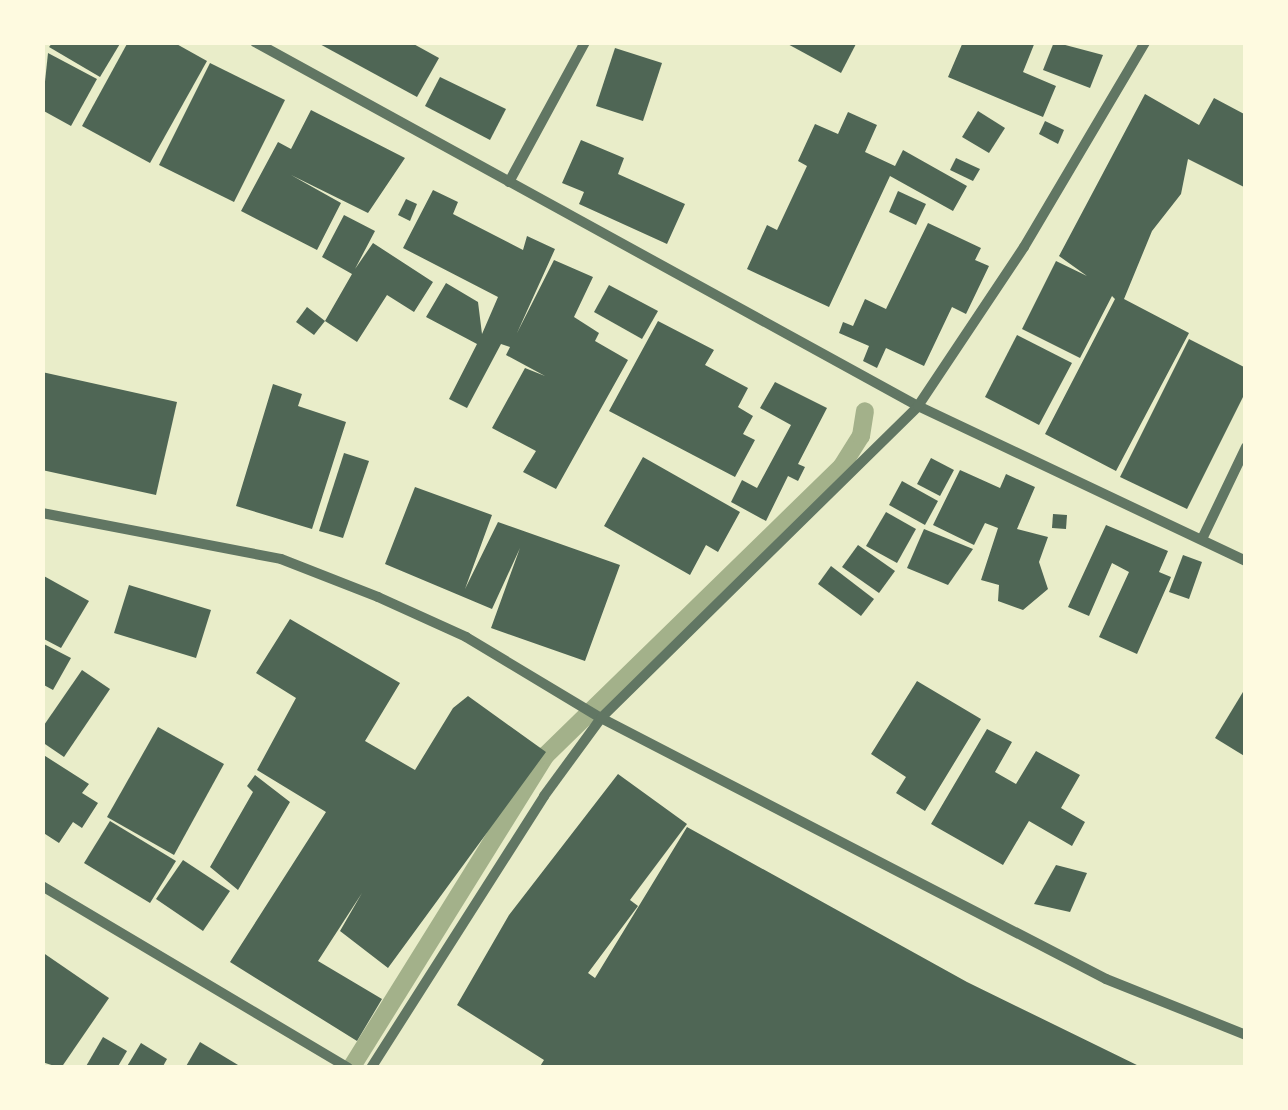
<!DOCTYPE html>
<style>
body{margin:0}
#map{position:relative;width:1288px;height:1110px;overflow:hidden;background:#e9edc9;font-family:"Noto Sans",sans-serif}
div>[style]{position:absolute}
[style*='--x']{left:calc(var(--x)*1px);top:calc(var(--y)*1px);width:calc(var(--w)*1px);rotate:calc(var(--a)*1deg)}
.stream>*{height:18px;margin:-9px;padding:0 9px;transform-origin:9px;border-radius:9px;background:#a3b18a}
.building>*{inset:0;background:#4f6655}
.minor>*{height:10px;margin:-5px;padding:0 5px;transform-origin:5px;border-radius:5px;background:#617663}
span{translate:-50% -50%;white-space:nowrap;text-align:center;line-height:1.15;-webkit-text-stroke:9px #fefae0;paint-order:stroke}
.frame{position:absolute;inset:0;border:45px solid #fefae0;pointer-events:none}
</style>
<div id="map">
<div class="stream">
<i style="--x:351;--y:1068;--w:369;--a:-58.1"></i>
<i style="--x:546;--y:755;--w:414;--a:-44.3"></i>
<i style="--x:842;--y:466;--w:36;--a:-58"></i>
<i style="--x:861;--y:436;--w:25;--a:-81"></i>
</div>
<div class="building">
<i style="clip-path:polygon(53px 42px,121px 42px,100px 77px,49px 47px)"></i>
<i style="clip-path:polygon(128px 42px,173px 42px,207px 61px,150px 163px,82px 126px)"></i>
<i style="clip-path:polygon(316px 42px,410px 42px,439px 58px,417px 97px)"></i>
<i style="clip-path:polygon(784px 42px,857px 42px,841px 73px)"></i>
<i style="clip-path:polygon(963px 42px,1035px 42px,1023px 72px,1056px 86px,1043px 117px,948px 77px)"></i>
<i style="clip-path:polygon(1054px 42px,1103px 55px,1090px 88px,1043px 70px)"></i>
<i style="clip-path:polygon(615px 48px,662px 63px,643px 121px,596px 106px)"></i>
<i style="clip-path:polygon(48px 53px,97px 79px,71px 126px,42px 110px)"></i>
<i style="clip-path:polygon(210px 63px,285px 100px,234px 202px,159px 165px)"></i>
<i style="clip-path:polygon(440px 77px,506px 109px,490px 140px,425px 106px)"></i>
<i style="clip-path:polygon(1145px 94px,1199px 125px,1214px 98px,1246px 115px,1246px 188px,1188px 159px,1181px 194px,1152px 231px,1124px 299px,1189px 333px,1116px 471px,1045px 434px,1115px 299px,1112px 296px,1080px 358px,1022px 329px,1056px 261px,1087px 276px,1059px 256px)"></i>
<i style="clip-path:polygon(311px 110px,405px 158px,368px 213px,291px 175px,341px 203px,317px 250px,241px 211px,278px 142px,291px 149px)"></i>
<i style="clip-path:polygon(978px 111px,1005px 128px,989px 153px,962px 137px)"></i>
<i style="clip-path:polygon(848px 112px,877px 125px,865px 152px,895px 166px,903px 150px,967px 186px,953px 211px,890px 176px,829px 307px,747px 269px,767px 225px,777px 230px,807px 166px,798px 161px,815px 124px,838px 134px)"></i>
<i style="clip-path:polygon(1045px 121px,1064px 130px,1058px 144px,1039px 134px)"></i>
<i style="clip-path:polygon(581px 140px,624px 158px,618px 174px,685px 204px,667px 244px,579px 204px,584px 192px,562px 183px)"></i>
<i style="clip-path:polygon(956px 158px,980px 169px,973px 181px,950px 170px)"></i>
<i style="clip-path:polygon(433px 190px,458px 202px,453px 214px,523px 250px,527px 236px,555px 249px,517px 333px,554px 260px,593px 277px,574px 317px,599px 333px,595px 341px,628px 360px,556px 489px,523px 472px,536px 451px,492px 428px,525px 368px,545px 376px,506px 355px,510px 347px,501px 344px,467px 408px,449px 399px,477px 344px,426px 317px,446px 283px,478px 302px,482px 334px,498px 297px,403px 248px)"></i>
<i style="clip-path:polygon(898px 191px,926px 204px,916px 225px,889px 212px)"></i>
<i style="clip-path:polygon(406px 199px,417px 204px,410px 221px,398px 215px)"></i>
<i style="clip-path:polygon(344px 215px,375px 231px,355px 269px,373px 243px,433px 282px,414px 312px,387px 295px,357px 342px,325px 321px,352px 274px,322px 257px)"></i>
<i style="clip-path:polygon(928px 223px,981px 248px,975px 260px,989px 266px,966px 314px,952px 307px,924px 366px,886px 348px,877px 368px,863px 361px,869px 346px,839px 333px,843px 322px,853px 326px,865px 299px,886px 309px)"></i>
<i style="clip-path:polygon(609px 285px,658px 311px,642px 339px,594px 312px)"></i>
<i style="clip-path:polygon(307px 307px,325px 321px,314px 335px,296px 322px)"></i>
<i style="clip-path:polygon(658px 321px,714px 350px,705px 365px,748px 388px,738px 407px,753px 416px,743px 434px,755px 440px,735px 477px,609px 411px)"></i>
<i style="clip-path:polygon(1017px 335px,1072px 363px,1039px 425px,985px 397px)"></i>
<i style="clip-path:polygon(1189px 339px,1246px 368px,1246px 391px,1187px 509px,1120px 477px)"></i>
<i style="clip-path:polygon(42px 372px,177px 402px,156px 495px,42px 470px)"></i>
<i style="clip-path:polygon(775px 382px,827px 408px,798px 464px,805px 467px,798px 481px,788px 476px,766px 521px,731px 502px,742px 480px,757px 488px,791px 425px,760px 408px)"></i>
<i style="clip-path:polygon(273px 384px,302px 394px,298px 406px,346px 422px,312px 529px,236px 506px)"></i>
<i style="clip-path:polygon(344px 453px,369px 461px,343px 538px,319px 531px)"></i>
<i style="clip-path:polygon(643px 457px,740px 512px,718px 552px,706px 545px,690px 575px,604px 526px)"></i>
<i style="clip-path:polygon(931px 458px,954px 470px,940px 496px,917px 484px)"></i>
<i style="clip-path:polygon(960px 470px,1000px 488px,1006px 474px,1035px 487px,1017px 529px,1048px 537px,1039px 562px,1048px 589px,1023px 610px,998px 601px,999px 585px,981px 580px,998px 528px,985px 523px,974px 545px,933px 525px)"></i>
<i style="clip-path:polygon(902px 481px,938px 501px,925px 525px,889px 505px)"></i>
<i style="clip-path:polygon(415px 487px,492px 515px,465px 589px,498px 522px,620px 565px,585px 661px,491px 628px,520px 548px,492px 609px,385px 564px)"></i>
<i style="clip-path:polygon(886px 512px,916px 529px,897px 563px,866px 546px)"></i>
<i style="clip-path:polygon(1053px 514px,1067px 515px,1066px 529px,1052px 528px)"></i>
<i style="clip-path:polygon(1106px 525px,1168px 551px,1159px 572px,1171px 577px,1137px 654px,1099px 637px,1129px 572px,1112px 563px,1089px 616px,1068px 607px)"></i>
<i style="clip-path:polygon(924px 529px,973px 549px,948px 585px,907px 568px)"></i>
<i style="clip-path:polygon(858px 545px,895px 571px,879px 593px,842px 567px)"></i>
<i style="clip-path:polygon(1183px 555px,1202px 562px,1189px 599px,1169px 592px)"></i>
<i style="clip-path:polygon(831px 566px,874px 599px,861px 616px,818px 584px)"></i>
<i style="clip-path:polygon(42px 575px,89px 601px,61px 648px,42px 638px)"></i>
<i style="clip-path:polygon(129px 585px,211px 610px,196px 658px,114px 633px)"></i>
<i style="clip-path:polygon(290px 619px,400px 683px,365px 741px,415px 770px,453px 708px,468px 696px,546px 752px,388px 968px,340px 931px,362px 893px,318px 961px,382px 999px,357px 1041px,230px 962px,326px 812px,257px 770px,296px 698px,256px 673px)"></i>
<i style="clip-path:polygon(42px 643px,71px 658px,53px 690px,42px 684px)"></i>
<i style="clip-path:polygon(82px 670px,110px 689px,64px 757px,42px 742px,42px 728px)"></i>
<i style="clip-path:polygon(917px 681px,981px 719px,925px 811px,896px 793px,906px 777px,871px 754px)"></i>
<i style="clip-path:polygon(1246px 687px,1246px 757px,1215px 738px)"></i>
<i style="clip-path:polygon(158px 727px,224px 764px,174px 855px,107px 817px)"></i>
<i style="clip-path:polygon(987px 729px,1012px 742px,995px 772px,1016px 784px,1036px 751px,1080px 775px,1061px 808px,1085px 822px,1072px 846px,1029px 821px,1003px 865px,931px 824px)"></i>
<i style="clip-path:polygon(42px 754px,89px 784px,82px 793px,98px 803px,82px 828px,73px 822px,59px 843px,42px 832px)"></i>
<i style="clip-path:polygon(618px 774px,687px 824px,630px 900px,638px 906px,588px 973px,595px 978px,687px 827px,967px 982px,1143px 1068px,539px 1068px,544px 1060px,457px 1005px,509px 915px)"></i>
<i style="clip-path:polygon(255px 775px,290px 802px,238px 890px,210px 867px,253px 792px,247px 786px)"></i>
<i style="clip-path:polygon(110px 821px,176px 861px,150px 903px,84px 863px)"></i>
<i style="clip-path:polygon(183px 860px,230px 891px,203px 931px,156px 899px)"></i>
<i style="clip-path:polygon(1056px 865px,1087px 873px,1070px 912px,1034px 904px)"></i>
<i style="clip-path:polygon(42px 952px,109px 998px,61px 1068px,42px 1062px)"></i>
<i style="clip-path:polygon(103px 1037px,127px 1051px,117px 1068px,85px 1068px)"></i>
<i style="clip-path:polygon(200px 1042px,243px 1068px,185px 1068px)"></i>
<i style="clip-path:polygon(141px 1043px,167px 1059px,162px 1068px,126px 1068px)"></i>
</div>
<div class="minor">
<i style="--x:255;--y:42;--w:756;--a:28.77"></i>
<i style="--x:918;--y:406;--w:363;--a:25.3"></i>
<i style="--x:509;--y:182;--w:159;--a:-61.5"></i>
<i style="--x:42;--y:513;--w:243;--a:10.9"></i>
<i style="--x:281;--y:559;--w:104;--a:21.4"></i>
<i style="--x:378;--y:597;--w:97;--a:24.4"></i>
<i style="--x:466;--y:637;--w:157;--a:31"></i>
<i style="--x:601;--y:718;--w:568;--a:27.33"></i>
<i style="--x:1106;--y:979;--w:151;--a:21.8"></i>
<i style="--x:1202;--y:539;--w:102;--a:-64.4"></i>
<i style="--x:42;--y:886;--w:356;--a:30.7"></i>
<i style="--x:371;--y:1068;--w:322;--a:-57.5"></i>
<i style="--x:544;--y:796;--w:97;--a:-53.8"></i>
<i style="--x:601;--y:718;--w:445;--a:-44.5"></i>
<i style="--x:918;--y:406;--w:191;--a:-56.3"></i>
<i style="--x:1024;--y:247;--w:238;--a:-59.4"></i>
</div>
<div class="frame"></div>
</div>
